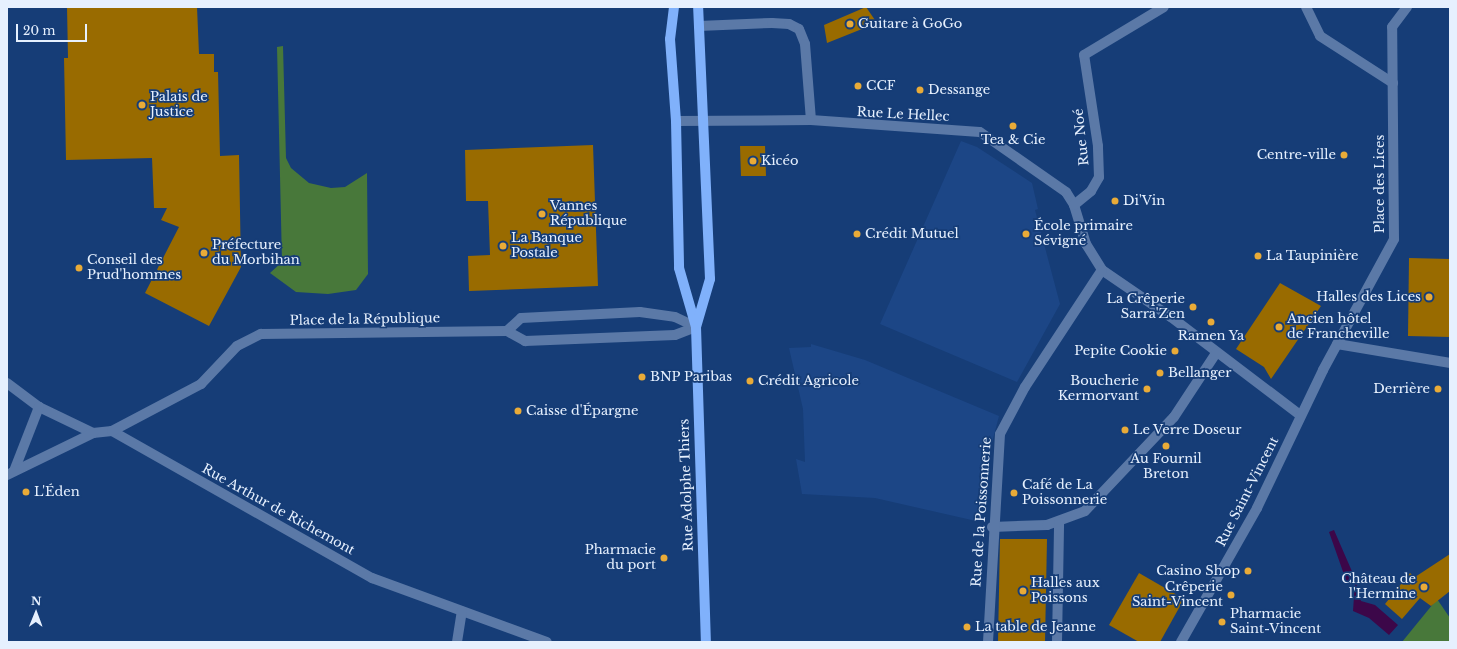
<!DOCTYPE html>
<meta charset="utf-8">
<style>
body{margin:0}
#map{position:relative;width:1457px;height:649px;overflow:hidden;background:#163d77;font-family:"Libre Baskerville",serif}
div>[style]{position:absolute}
[style*='--x']{left:calc(var(--x)*1px);top:calc(var(--y)*1px);width:calc(var(--w)*1px);rotate:calc(var(--a)*1deg)}
.built>*{inset:0;background:#1c4686}
.green>*{inset:0;background:#48783a}
.water>*{inset:0;background:#3c0749}
.building>*{inset:0;background:#996b00}
.minor>*{height:10px;margin:-5px;padding:0 5px;transform-origin:5px;border-radius:5px;background:#5b79a7}
.major>*{height:10px;margin:-5px;padding:0 5px;transform-origin:5px;border-radius:5px;background:#80b1fb}
.dots>*{width:11px;height:11px;translate:-50% -50%;box-sizing:border-box;border:2px solid #163d77;border-radius:50%}
span{translate:-50% -50%;white-space:nowrap;text-align:center;line-height:1.15;-webkit-text-stroke:3.5px #163d77;paint-order:stroke}
.poi-label{font-size:13px;color:#e6f0fe}
.left{translate:0 -50%;text-align:left}
.right{translate:-100% -50%;text-align:right}
.street-label{font-size:13px;color:#e6f0fe}
.frame{position:absolute;inset:0;border:8px solid #e6f0fe;pointer-events:none}
.north{position:absolute;left:16px;top:593px;width:40px;height:40px;-webkit-text-stroke:3px #163d77;paint-order:stroke;rotate:1deg;font-size:11px;font-weight:700;line-height:16px;text-align:center;color:#e6f0fe}
.north::after{content:'';display:block;margin:auto;width:14px;height:18px;background:#e6f0fe;clip-path:polygon(50% 0,100% 100%,50% 72%,0 100%)}
.scale{position:absolute;left:16px;top:24px;width:71px;height:18px;box-sizing:border-box;border:2px solid #e6f0fe;border-top:0;padding-left:5px;font-size:12px;line-height:14px;white-space:nowrap;color:#e6f0fe;-webkit-text-stroke:3px #163d77;paint-order:stroke}
</style>
<div id="map">
<div class="built">
<i style="clip-path:polygon(961px 141px,977px 147px,1032px 183px,1038px 209px,1035px 210px,1060px 304px,1017px 382px,880px 324px)"></i>
<i style="clip-path:polygon(811px 344px,865px 360px,999px 416px,976px 504px,980px 505px,976px 521px,875px 498px,802px 494px,796px 459px,805px 462px,803px 409px,789px 348px,811px 347px)"></i>
</div>
<div class="green">
<i style="clip-path:polygon(283px 46px,286px 158px,291px 168px,309px 183px,331px 188px,345px 187px,367px 173px,368px 274px,356px 290px,328px 294px,296px 292px,270px 273px,282px 262px,277px 47px)"></i>
<i style="clip-path:polygon(1437px 599px,1450px 618px,1450px 642px,1402px 642px)"></i>
</div>
<div class="water">
<i style="clip-path:polygon(1334px 530px,1354px 576px,1361px 601px,1375px 605px,1398px 625px,1389px 635px,1369px 618px,1353px 611px,1355px 582px,1347px 583px,1329px 532px)"></i>
</div>
<div class="building">
<i style="clip-path:polygon(67px 7px,197px 7px,199px 54px,214px 54px,214px 72px,218px 72px,220px 156px,239px 155px,241px 267px,209px 326px,145px 293px,179px 227px,161px 220px,167px 208px,154px 208px,152px 158px,66px 160px,64px 58px,68px 58px)"></i>
<i style="clip-path:polygon(866px 7px,877px 23px,827px 43px,824px 25px)"></i>
<i style="clip-path:polygon(593px 145px,598px 286px,469px 291px,468px 256px,490px 255px,488px 201px,466px 201px,465px 150px)"></i>
<i style="clip-path:polygon(740px 146px,765px 146px,766px 176px,741px 176px)"></i>
<i style="clip-path:polygon(1409px 258px,1450px 259px,1450px 337px,1408px 336px)"></i>
<i style="clip-path:polygon(1280px 283px,1321px 306px,1271px 379px,1264px 367px,1236px 349px)"></i>
<i style="clip-path:polygon(1000px 539px,1047px 539px,1045px 642px,998px 642px)"></i>
<i style="clip-path:polygon(1450px 554px,1450px 591px,1431px 606px,1420px 598px,1402px 619px,1385px 604px,1410px 573px,1415px 577px)"></i>
<i style="clip-path:polygon(1139px 573px,1184px 599px,1160px 642px,1139px 642px,1109px 625px)"></i>
</div>
<div class="minor">
<i style="--x:1306;--y:7;--w:32;--a:64"></i>
<i style="--x:1320;--y:36;--w:87;--a:32.8"></i>
<i style="--x:699;--y:26;--w:73;--a:-2.4"></i>
<i style="--x:772;--y:23;--w:17;--a:3"></i>
<i style="--x:789;--y:24;--w:11;--a:27"></i>
<i style="--x:799;--y:29;--w:16;--a:68"></i>
<i style="--x:805;--y:44;--w:76;--a:85.5"></i>
<i style="--x:676;--y:121;--w:135;--a:-0.4"></i>
<i style="--x:811;--y:120;--w:169;--a:4.1"></i>
<i style="--x:980;--y:132;--w:105;--a:34.9"></i>
<i style="--x:1066;--y:192;--w:15;--a:58"></i>
<i style="--x:1074;--y:205;--w:41;--a:72.9"></i>
<i style="--x:1086;--y:244;--w:31;--a:58"></i>
<i style="--x:1102;--y:270;--w:83;--a:34.3"></i>
<i style="--x:1171;--y:317;--w:162;--a:37.2"></i>
<i style="--x:1074;--y:205;--w:22;--a:-39"></i>
<i style="--x:1091;--y:191;--w:16;--a:-60"></i>
<i style="--x:1099;--y:177;--w:31;--a:-92"></i>
<i style="--x:1098;--y:146;--w:92;--a:-98.7"></i>
<i style="--x:1084;--y:55;--w:93;--a:-31"></i>
<i style="--x:507;--y:331;--w:19;--a:-43"></i>
<i style="--x:521;--y:318;--w:119;--a:-2.9"></i>
<i style="--x:640;--y:312;--w:35;--a:8"></i>
<i style="--x:675;--y:317;--w:23;--a:25"></i>
<i style="--x:1337;--y:344;--w:115;--a:9.5"></i>
<i style="--x:7;--y:383;--w:40;--a:37"></i>
<i style="--x:39;--y:407;--w:60;--a:25.7"></i>
<i style="--x:93;--y:433;--w:19;--a:-6"></i>
<i style="--x:112;--y:431;--w:299;--a:29.5"></i>
<i style="--x:372;--y:578;--w:186;--a:20.1"></i>
<i style="--x:112;--y:431;--w:101;--a:-27.8"></i>
<i style="--x:201;--y:384;--w:52;--a:-46.5"></i>
<i style="--x:237;--y:346;--w:27;--a:-27"></i>
<i style="--x:261;--y:334;--w:246;--a:-0.7"></i>
<i style="--x:507;--y:331;--w:21;--a:29"></i>
<i style="--x:525;--y:341;--w:150;--a:-2.3"></i>
<i style="--x:675;--y:335;--w:22;--a:-21"></i>
<i style="--x:14;--y:471;--w:69;--a:-68.7"></i>
<i style="--x:7;--y:475;--w:96;--a:-26"></i>
<i style="--x:992;--y:527;--w:55;--a:-2.1"></i>
<i style="--x:1047;--y:525;--w:40;--a:-20.2"></i>
<i style="--x:1085;--y:511;--w:129;--a:-46.6"></i>
<i style="--x:1174;--y:417;--w:77;--a:-56.7"></i>
<i style="--x:457;--y:642;--w:31;--a:-81"></i>
<i style="--x:988;--y:642;--w:208;--a:-86.7"></i>
<i style="--x:1000;--y:434;--w:53;--a:-62"></i>
<i style="--x:1025;--y:387;--w:140;--a:-56.7"></i>
<i style="--x:1057;--y:642;--w:120;--a:-89"></i>
<i style="--x:1181;--y:642;--w:154;--a:-60.4"></i>
<i style="--x:1257;--y:508;--w:153;--a:-64.4"></i>
<i style="--x:1323;--y:370;--w:149;--a:-61.5"></i>
<i style="--x:1394;--y:239;--w:212;--a:-90.5"></i>
<i style="--x:1392;--y:27;--w:25;--a:-53"></i>
</div>
<div class="major">
<i style="--x:674;--y:7;--w:32;--a:97"></i>
<i style="--x:670;--y:39;--w:82;--a:85.8"></i>
<i style="--x:676;--y:121;--w:147;--a:88.8"></i>
<i style="--x:679;--y:268;--w:61;--a:73.9"></i>
<i style="--x:696;--y:327;--w:315;--a:88.2"></i>
<i style="--x:696;--y:327;--w:50;--a:-73.7"></i>
<i style="--x:710;--y:279;--w:272;--a:-92.5"></i>
</div>
<div class="dots">
<i style="left:850px;top:24px;background:#e9ab38"></i>
<i style="left:858px;top:86px;background:#e9ab38"></i>
<i style="left:920px;top:90px;background:#e9ab38"></i>
<i style="left:142px;top:105px;background:#e9ab38"></i>
<i style="left:1013px;top:126px;background:#e9ab38"></i>
<i style="left:1344px;top:155px;background:#e9ab38"></i>
<i style="left:753px;top:161px;background:#e9ab38"></i>
<i style="left:1115px;top:201px;background:#e9ab38"></i>
<i style="left:542px;top:214px;background:#e9ab38"></i>
<i style="left:857px;top:234px;background:#e9ab38"></i>
<i style="left:1026px;top:234px;background:#e9ab38"></i>
<i style="left:503px;top:246px;background:#e9ab38"></i>
<i style="left:204px;top:253px;background:#e9ab38"></i>
<i style="left:1258px;top:256px;background:#e9ab38"></i>
<i style="left:79px;top:268px;background:#e9ab38"></i>
<i style="left:1429px;top:297px;background:#e9ab38"></i>
<i style="left:1193px;top:307px;background:#e9ab38"></i>
<i style="left:1211px;top:322px;background:#e9ab38"></i>
<i style="left:1279px;top:327px;background:#e9ab38"></i>
<i style="left:1175px;top:351px;background:#e9ab38"></i>
<i style="left:1160px;top:373px;background:#e9ab38"></i>
<i style="left:642px;top:377px;background:#e9ab38"></i>
<i style="left:750px;top:381px;background:#e9ab38"></i>
<i style="left:1147px;top:389px;background:#e9ab38"></i>
<i style="left:1438px;top:389px;background:#e9ab38"></i>
<i style="left:518px;top:411px;background:#e9ab38"></i>
<i style="left:1125px;top:430px;background:#e9ab38"></i>
<i style="left:1166px;top:446px;background:#e9ab38"></i>
<i style="left:26px;top:492px;background:#e9ab38"></i>
<i style="left:1014px;top:493px;background:#e9ab38"></i>
<i style="left:664px;top:558px;background:#e9ab38"></i>
<i style="left:1248px;top:571px;background:#e9ab38"></i>
<i style="left:1424px;top:587px;background:#e9ab38"></i>
<i style="left:1023px;top:591px;background:#e9ab38"></i>
<i style="left:1231px;top:595px;background:#e9ab38"></i>
<i style="left:1222px;top:622px;background:#e9ab38"></i>
<i style="left:967px;top:627px;background:#e9ab38"></i>
</div>
<div class="poi-label">
<span class="left" style="left:858px;top:24px">Guitare à GoGo</span>
<span class="left" style="left:866px;top:86px">CCF</span>
<span class="left" style="left:928px;top:90px">Dessange</span>
<span class="left" style="left:150px;top:105px">Palais de<br>Justice</span>
<span style="left:1013px;top:140px">Tea &amp; Cie</span>
<span class="right" style="left:1336px;top:155px">Centre-ville</span>
<span class="left" style="left:761px;top:161px">Kicéo</span>
<span class="left" style="left:1123px;top:201px">Di'Vin</span>
<span class="left" style="left:550px;top:214px">Vannes<br>République</span>
<span class="left" style="left:1034px;top:234px">École primaire<br>Sévigné</span>
<span class="left" style="left:865px;top:234px">Crédit Mutuel</span>
<span class="left" style="left:511px;top:246px">La Banque<br>Postale</span>
<span class="left" style="left:212px;top:253px">Préfecture<br>du Morbihan</span>
<span class="left" style="left:1266px;top:256px">La Taupinière</span>
<span class="left" style="left:87px;top:268px">Conseil des<br>Prud'hommes</span>
<span class="right" style="left:1421px;top:297px">Halles des Lices</span>
<span class="right" style="left:1185px;top:307px">La Crêperie<br>Sarra'Zen</span>
<span class="left" style="left:1287px;top:327px">Ancien hôtel<br>de Francheville</span>
<span style="left:1211px;top:336px">Ramen Ya</span>
<span class="right" style="left:1167px;top:351px">Pepite Cookie</span>
<span class="left" style="left:1168px;top:373px">Bellanger</span>
<span class="left" style="left:650px;top:377px">BNP Paribas</span>
<span class="left" style="left:758px;top:381px">Crédit Agricole</span>
<span class="right" style="left:1139px;top:389px">Boucherie<br>Kermorvant</span>
<span class="right" style="left:1430px;top:389px">Derrière</span>
<span class="left" style="left:526px;top:411px">Caisse d'Épargne</span>
<span class="left" style="left:1133px;top:430px">Le Verre Doseur</span>
<span style="left:1166px;top:467px">Au Fournil<br>Breton</span>
<span class="left" style="left:1022px;top:493px">Café de La<br>Poissonnerie</span>
<span class="left" style="left:34px;top:492px">L'Éden</span>
<span class="right" style="left:656px;top:558px">Pharmacie<br>du port</span>
<span class="right" style="left:1240px;top:571px">Casino Shop</span>
<span class="right" style="left:1416px;top:587px">Château de<br>l'Hermine</span>
<span class="left" style="left:1031px;top:591px">Halles aux<br>Poissons</span>
<span class="right" style="left:1223px;top:595px">Crêperie<br>Saint-Vincent</span>
<span class="left" style="left:1230px;top:622px">Pharmacie<br>Saint-Vincent</span>
<span class="left" style="left:975px;top:627px">La table de Jeanne</span>
</div>
<div class="street-label">
<span style="left:903px;top:115px;rotate:3deg">Rue Le Hellec</span>
<span style="left:1082px;top:137px;rotate:-96deg">Rue Noé</span>
<span style="left:1380px;top:184px;rotate:-90deg">Place des Lices</span>
<span style="left:365px;top:320px;rotate:-1deg">Place de la République</span>
<span style="left:687px;top:485px;rotate:-92deg">Rue Adolphe Thiers</span>
<span style="left:1248px;top:492px;rotate:-63deg">Rue Saint-Vincent</span>
<span style="left:278px;top:510px;rotate:29deg">Rue Arthur de Richemont</span>
<span style="left:982px;top:512px;rotate:-86deg">Rue de la Poissonnerie</span>
</div>
<div class="frame"></div>
<div class="north">N</div>
<div class="scale">20 m</div>
</div>
